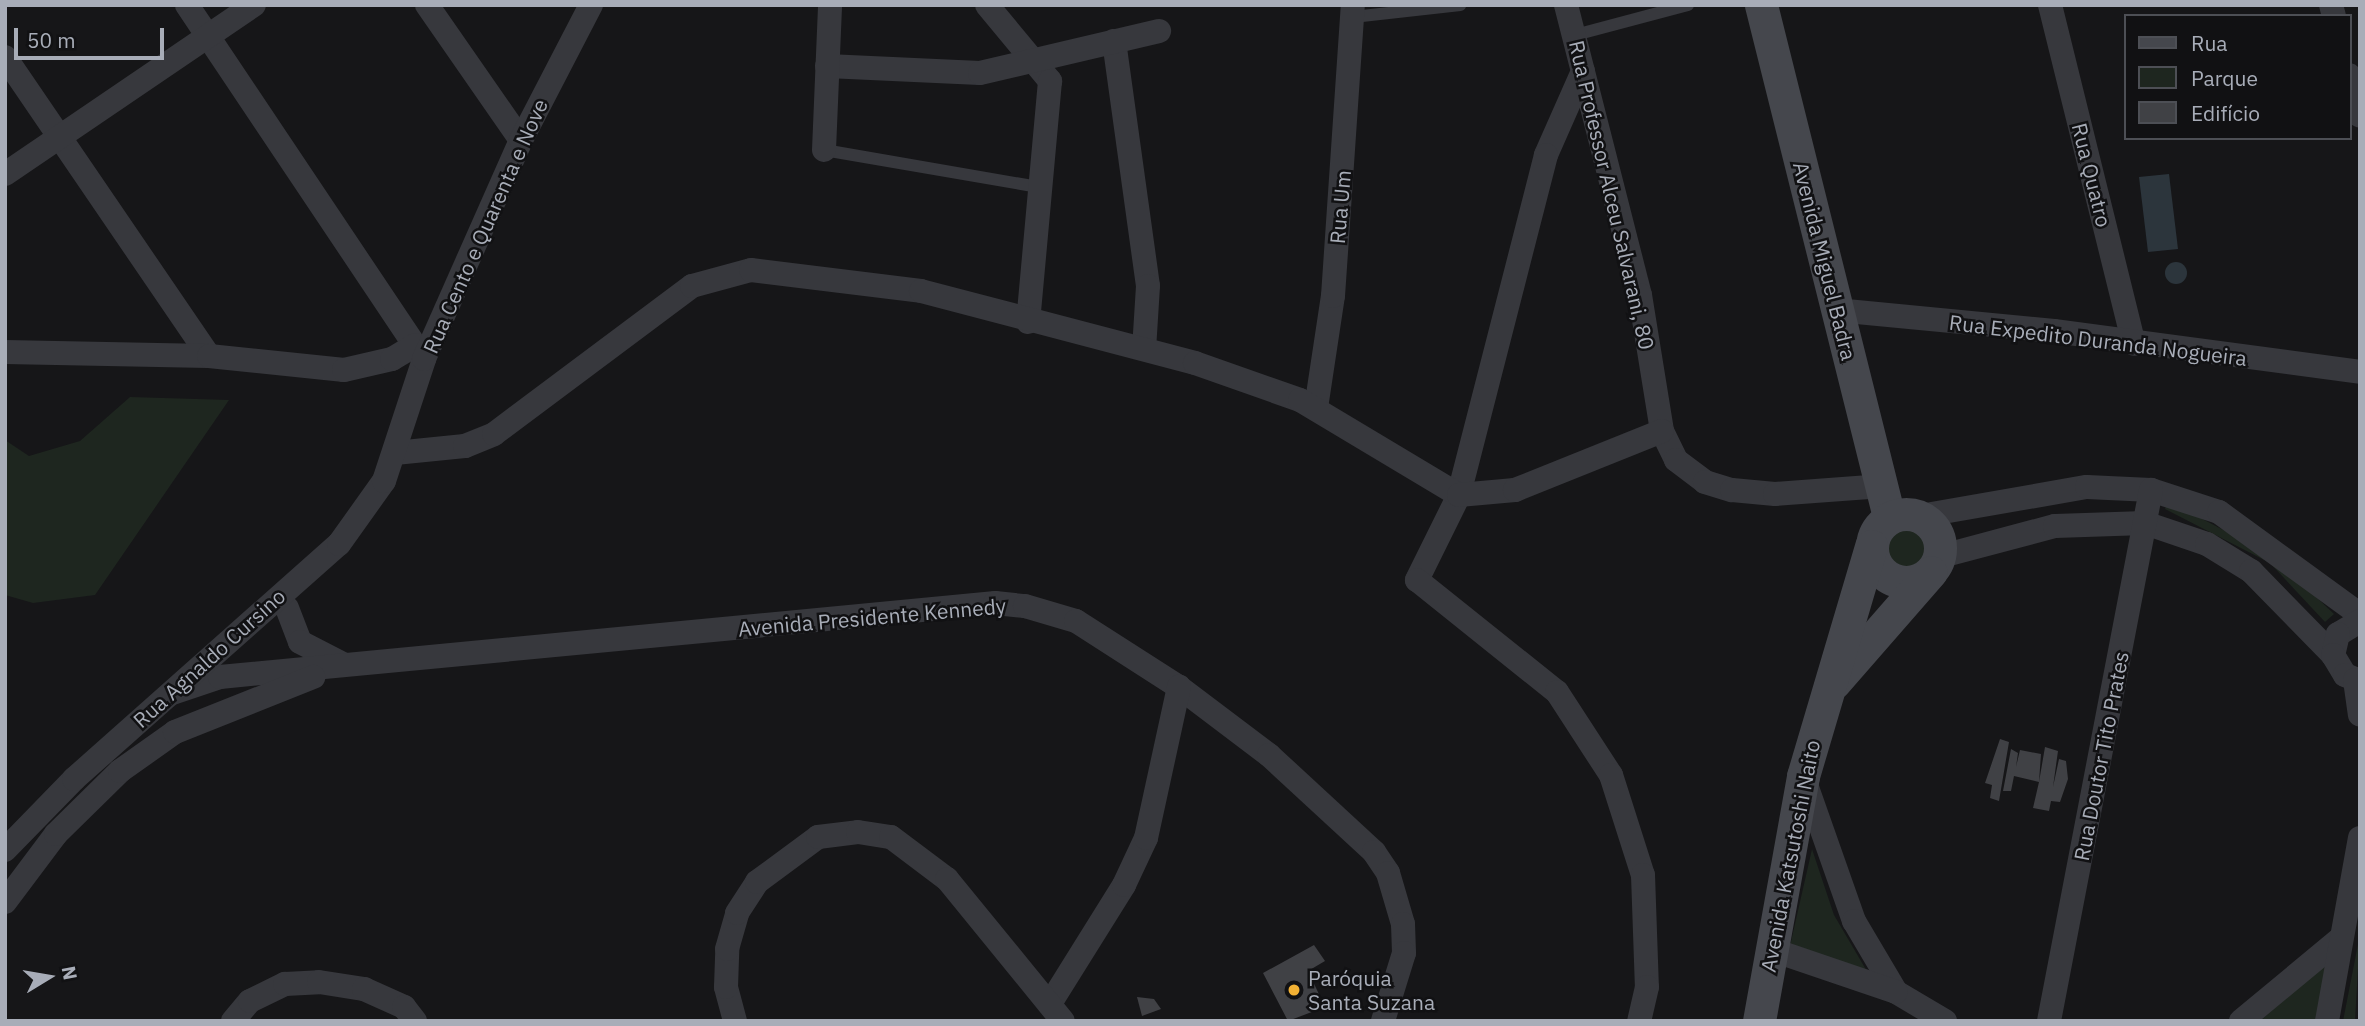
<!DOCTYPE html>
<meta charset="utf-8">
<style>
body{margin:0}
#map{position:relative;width:2365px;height:1026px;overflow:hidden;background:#161618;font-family:"IBM Plex Sans",sans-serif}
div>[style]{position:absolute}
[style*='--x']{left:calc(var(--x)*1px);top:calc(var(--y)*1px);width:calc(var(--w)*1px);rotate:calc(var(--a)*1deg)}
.green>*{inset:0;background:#1e261f}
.round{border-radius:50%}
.water>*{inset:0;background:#2c353c}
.building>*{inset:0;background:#404145}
.service>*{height:12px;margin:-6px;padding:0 6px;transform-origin:6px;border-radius:6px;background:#37383d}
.minor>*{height:24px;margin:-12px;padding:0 12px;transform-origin:12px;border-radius:12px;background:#37383d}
.secondary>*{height:33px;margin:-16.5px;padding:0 16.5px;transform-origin:16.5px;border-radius:16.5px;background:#45474d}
.secondary>.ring{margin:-16.5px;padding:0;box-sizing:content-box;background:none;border:33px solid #45474d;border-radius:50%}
.dots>*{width:19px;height:19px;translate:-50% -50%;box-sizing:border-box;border:4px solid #111113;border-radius:50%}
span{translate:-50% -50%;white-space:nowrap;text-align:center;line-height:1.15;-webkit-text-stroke:5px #111113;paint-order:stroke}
.street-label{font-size:21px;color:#a8adb8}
.poi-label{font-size:21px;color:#a8adb8}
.left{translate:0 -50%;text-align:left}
.frame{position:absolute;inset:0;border:7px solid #a8adb8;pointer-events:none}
.legend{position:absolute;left:2124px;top:14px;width:228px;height:126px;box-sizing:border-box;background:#111113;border:2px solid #4d4f55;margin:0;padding:9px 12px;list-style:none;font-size:21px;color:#a8adb8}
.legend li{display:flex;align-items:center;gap:14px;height:35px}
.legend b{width:35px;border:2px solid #4d4f55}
.north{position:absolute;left:14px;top:942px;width:70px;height:70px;-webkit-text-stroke:5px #111113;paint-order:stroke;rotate:79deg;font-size:19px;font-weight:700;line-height:28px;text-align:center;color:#a8adb8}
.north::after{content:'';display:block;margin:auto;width:24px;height:32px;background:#a8adb8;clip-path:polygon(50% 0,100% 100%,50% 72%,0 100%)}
.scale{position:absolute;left:14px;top:28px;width:150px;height:32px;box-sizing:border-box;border:4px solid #a8adb8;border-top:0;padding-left:9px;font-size:21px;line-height:24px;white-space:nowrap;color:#a8adb8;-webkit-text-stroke:5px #111113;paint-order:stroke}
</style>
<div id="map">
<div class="green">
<i style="clip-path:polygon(130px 397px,229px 400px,95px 595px,33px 603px,5px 595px,5px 440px,29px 456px,80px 441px)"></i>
<i style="clip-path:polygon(2168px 501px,2273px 556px,2334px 614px,2325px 622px,2270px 563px,2165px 509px)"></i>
<i class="round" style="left:1884px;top:524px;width:44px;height:44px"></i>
<i style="clip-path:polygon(1812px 849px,1834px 915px,1868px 973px,1790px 946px)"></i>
<i style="clip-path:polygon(2360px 933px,2355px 1021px,2343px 1021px,2360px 934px)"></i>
<i style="clip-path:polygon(2326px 963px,2318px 1021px,2260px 1021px)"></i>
</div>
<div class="water">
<i style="clip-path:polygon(2169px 174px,2178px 249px,2148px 252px,2139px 177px)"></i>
<i class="round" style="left:2165px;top:262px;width:22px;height:22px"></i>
</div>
<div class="building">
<i style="clip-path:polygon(2000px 739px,2009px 742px,1999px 801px,1990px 798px,1992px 785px,1985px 783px)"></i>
<i style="clip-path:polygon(2045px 747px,2058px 751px,2053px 787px,2059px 759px,2066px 761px,2068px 779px,2060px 802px,2051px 801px,2049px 811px,2033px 808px,2039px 782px,2014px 776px,2011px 791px,2003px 791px,2011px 749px,2018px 753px,2016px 767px,2020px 750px,2041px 754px,2039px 782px)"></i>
<i style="clip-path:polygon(1314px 945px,1325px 961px,1308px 971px,1325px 1007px,1288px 1021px,1263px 973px)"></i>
<i style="clip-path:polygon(1137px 997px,1154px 999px,1161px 1009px,1142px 1016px)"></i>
</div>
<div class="service">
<i style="--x:1353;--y:17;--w:108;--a:-6.4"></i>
<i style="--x:1575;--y:35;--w:117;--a:-14.9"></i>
<i style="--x:824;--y:150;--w:222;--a:9.8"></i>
</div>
<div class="minor">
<i style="--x:187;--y:5;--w:426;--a:56.2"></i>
<i style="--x:427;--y:5;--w:165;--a:55.2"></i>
<i style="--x:987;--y:5;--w:99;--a:50.3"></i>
<i style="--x:1050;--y:81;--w:242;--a:95.2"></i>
<i style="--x:1566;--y:5;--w:299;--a:75.7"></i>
<i style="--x:1640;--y:295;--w:138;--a:80.8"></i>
<i style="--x:1662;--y:431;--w:32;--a:64"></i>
<i style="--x:1676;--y:460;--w:36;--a:37"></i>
<i style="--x:1705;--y:482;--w:28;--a:17"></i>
<i style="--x:1732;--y:490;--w:43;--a:5.3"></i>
<i style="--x:1775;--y:494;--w:108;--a:-4.2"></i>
<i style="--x:2050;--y:5;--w:349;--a:76.1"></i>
<i style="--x:2331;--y:5;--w:11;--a:75"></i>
<i style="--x:1114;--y:41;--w:247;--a:82.1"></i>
<i style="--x:1148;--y:286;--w:63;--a:93.6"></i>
<i style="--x:5;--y:57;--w:362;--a:55.7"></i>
<i style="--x:827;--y:66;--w:153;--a:2.6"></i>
<i style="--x:980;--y:73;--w:184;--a:-13.2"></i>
<i style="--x:1583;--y:71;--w:92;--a:113.8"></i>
<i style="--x:1546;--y:155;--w:351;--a:104.4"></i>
<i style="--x:1459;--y:495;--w:95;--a:116.3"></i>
<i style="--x:1417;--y:580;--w:179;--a:38.7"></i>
<i style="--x:1557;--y:692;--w:99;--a:57"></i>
<i style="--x:1611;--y:775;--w:105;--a:72.3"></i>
<i style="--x:1643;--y:875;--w:112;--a:88"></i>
<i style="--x:1647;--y:987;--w:35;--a:103"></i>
<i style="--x:2349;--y:75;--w:42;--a:75"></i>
<i style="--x:824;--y:150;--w:145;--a:-87.6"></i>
<i style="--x:5;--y:174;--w:301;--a:-34.2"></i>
<i style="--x:1836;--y:310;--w:219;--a:5.5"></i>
<i style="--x:2054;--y:331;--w:309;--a:7.6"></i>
<i style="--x:5;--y:352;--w:204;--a:1.1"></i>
<i style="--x:209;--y:356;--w:136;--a:5.9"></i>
<i style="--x:344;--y:370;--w:49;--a:-12.9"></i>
<i style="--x:392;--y:359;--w:27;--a:-31"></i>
<i style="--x:1316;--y:408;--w:113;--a:-81.4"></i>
<i style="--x:1333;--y:296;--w:292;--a:-86.1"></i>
<i style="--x:395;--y:453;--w:70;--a:-5.7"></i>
<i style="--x:465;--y:446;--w:31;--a:-22"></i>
<i style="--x:494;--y:434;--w:247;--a:-36.8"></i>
<i style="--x:692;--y:286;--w:61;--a:-15.2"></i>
<i style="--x:751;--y:270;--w:171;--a:7"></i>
<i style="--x:921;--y:291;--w:283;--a:14.7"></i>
<i style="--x:1195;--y:363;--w:111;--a:19.4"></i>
<i style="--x:1300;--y:400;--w:185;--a:30.9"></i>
<i style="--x:1459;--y:495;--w:56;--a:-5.1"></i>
<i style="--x:1515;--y:490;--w:158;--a:-21.9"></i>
<i style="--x:1920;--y:516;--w:169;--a:-9.9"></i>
<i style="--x:2087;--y:487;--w:64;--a:2.7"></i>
<i style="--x:2151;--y:490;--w:71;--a:17.9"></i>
<i style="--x:2219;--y:512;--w:175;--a:36.1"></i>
<i style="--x:1942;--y:556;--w:117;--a:-14.9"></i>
<i style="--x:2055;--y:526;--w:90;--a:-1.9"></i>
<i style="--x:2145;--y:523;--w:65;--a:18.7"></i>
<i style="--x:2207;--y:544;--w:52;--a:31.5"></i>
<i style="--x:2251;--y:571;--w:117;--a:45.7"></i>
<i style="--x:287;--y:608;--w:36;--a:69"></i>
<i style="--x:300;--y:642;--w:48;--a:27.1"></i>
<i style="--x:2360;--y:621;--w:26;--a:149"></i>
<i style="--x:2338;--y:634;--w:22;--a:103"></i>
<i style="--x:2333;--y:655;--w:23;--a:59"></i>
<i style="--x:2345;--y:675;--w:16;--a:22"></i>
<i style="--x:2355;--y:680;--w:35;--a:82"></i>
<i style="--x:172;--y:693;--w:51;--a:-18.4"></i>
<i style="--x:220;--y:677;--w:779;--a:-5.45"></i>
<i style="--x:995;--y:603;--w:30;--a:6"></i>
<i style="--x:1025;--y:606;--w:53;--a:16.4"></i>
<i style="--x:1076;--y:621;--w:122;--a:32.7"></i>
<i style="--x:1179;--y:687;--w:113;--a:37.1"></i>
<i style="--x:1269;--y:755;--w:143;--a:42.7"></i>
<i style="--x:1374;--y:852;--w:25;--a:56"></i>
<i style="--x:1388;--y:873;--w:53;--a:73.6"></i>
<i style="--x:1403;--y:924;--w:29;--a:88"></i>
<i style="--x:1404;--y:953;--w:71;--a:107.2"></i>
<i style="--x:1804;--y:779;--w:151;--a:70.6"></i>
<i style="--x:1854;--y:921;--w:82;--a:59.4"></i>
<i style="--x:1896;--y:992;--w:57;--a:30.6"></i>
<i style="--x:5;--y:850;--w:99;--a:-45.8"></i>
<i style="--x:74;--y:779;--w:354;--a:-41.6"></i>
<i style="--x:339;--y:544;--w:77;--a:-54.5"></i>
<i style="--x:384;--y:481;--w:128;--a:-71.8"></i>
<i style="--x:424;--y:359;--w:240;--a:-66.1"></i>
<i style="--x:521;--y:140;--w:152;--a:-62.6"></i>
<i style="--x:5;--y:902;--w:85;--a:-53.1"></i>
<i style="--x:56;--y:834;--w:90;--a:-44.5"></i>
<i style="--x:120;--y:771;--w:67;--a:-35.3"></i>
<i style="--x:175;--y:732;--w:149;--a:-21.7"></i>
<i style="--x:1770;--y:949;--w:133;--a:18.8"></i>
<i style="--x:1051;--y:1002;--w:138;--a:-58"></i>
<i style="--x:1124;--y:885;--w:52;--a:-64.9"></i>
<i style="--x:1146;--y:838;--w:155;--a:-77.7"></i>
<i style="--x:233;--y:1021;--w:26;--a:-50"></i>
<i style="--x:250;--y:1001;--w:39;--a:-26"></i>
<i style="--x:285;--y:984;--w:34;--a:-3"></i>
<i style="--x:319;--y:982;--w:46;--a:8.8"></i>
<i style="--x:364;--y:989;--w:44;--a:24.2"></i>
<i style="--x:404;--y:1007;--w:18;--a:52"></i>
<i style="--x:735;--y:1021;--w:35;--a:-105"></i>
<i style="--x:726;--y:987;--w:38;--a:-88"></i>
<i style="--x:727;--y:949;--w:37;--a:-74"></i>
<i style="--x:737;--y:913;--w:37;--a:-57"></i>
<i style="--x:757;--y:882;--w:76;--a:-36.4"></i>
<i style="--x:818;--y:837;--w:40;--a:-7.1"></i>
<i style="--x:858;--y:832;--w:33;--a:9"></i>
<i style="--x:891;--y:837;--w:70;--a:36.9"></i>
<i style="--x:947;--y:879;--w:183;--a:50.8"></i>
<i style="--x:2049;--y:1021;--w:541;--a:-79.13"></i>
<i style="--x:2241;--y:1021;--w:130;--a:-39.7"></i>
<i style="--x:2327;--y:1021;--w:186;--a:-79.8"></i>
</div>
<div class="secondary">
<i style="--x:1761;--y:5;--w:528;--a:75.96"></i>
<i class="ring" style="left:1872px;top:514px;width:35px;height:35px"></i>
<i style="--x:1834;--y:683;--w:147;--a:-48.9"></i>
<i style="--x:1759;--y:1021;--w:249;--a:-79.8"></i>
<i style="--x:1803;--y:776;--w:240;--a:-73.5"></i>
</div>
<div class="dots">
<i style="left:1294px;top:990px;background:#f2b134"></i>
</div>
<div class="street-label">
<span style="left:2092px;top:175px;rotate:76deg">Rua Quatro</span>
<span style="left:1612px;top:195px;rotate:77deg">Rua Professor Alceu Salvarani, 80</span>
<span style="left:1340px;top:207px;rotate:-85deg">Rua Um</span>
<span style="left:485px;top:226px;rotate:-66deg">Rua Cento e Quarenta e Nove</span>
<span style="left:1825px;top:261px;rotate:76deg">Avenida Miguel Badra</span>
<span style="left:2098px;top:340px;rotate:7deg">Rua Expedito Duranda Nogueira</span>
<span style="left:872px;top:617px;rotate:-5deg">Avenida Presidente Kennedy</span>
<span style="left:209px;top:658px;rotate:-42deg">Rua Agnaldo Cursino</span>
<span style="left:2101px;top:756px;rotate:-79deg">Rua Doutor Tito Prates</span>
<span style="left:1790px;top:856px;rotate:-79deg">Avenida Katsutoshi Naito</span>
</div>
<div class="poi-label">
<span class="left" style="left:1308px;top:990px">Paróquia<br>Santa Suzana</span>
</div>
<div class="frame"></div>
<ul class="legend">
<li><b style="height:9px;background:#45474d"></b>Rua</li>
<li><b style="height:19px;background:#1e261f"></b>Parque</li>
<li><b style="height:19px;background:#404145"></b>Edifício</li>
</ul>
<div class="north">N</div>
<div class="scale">50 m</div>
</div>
